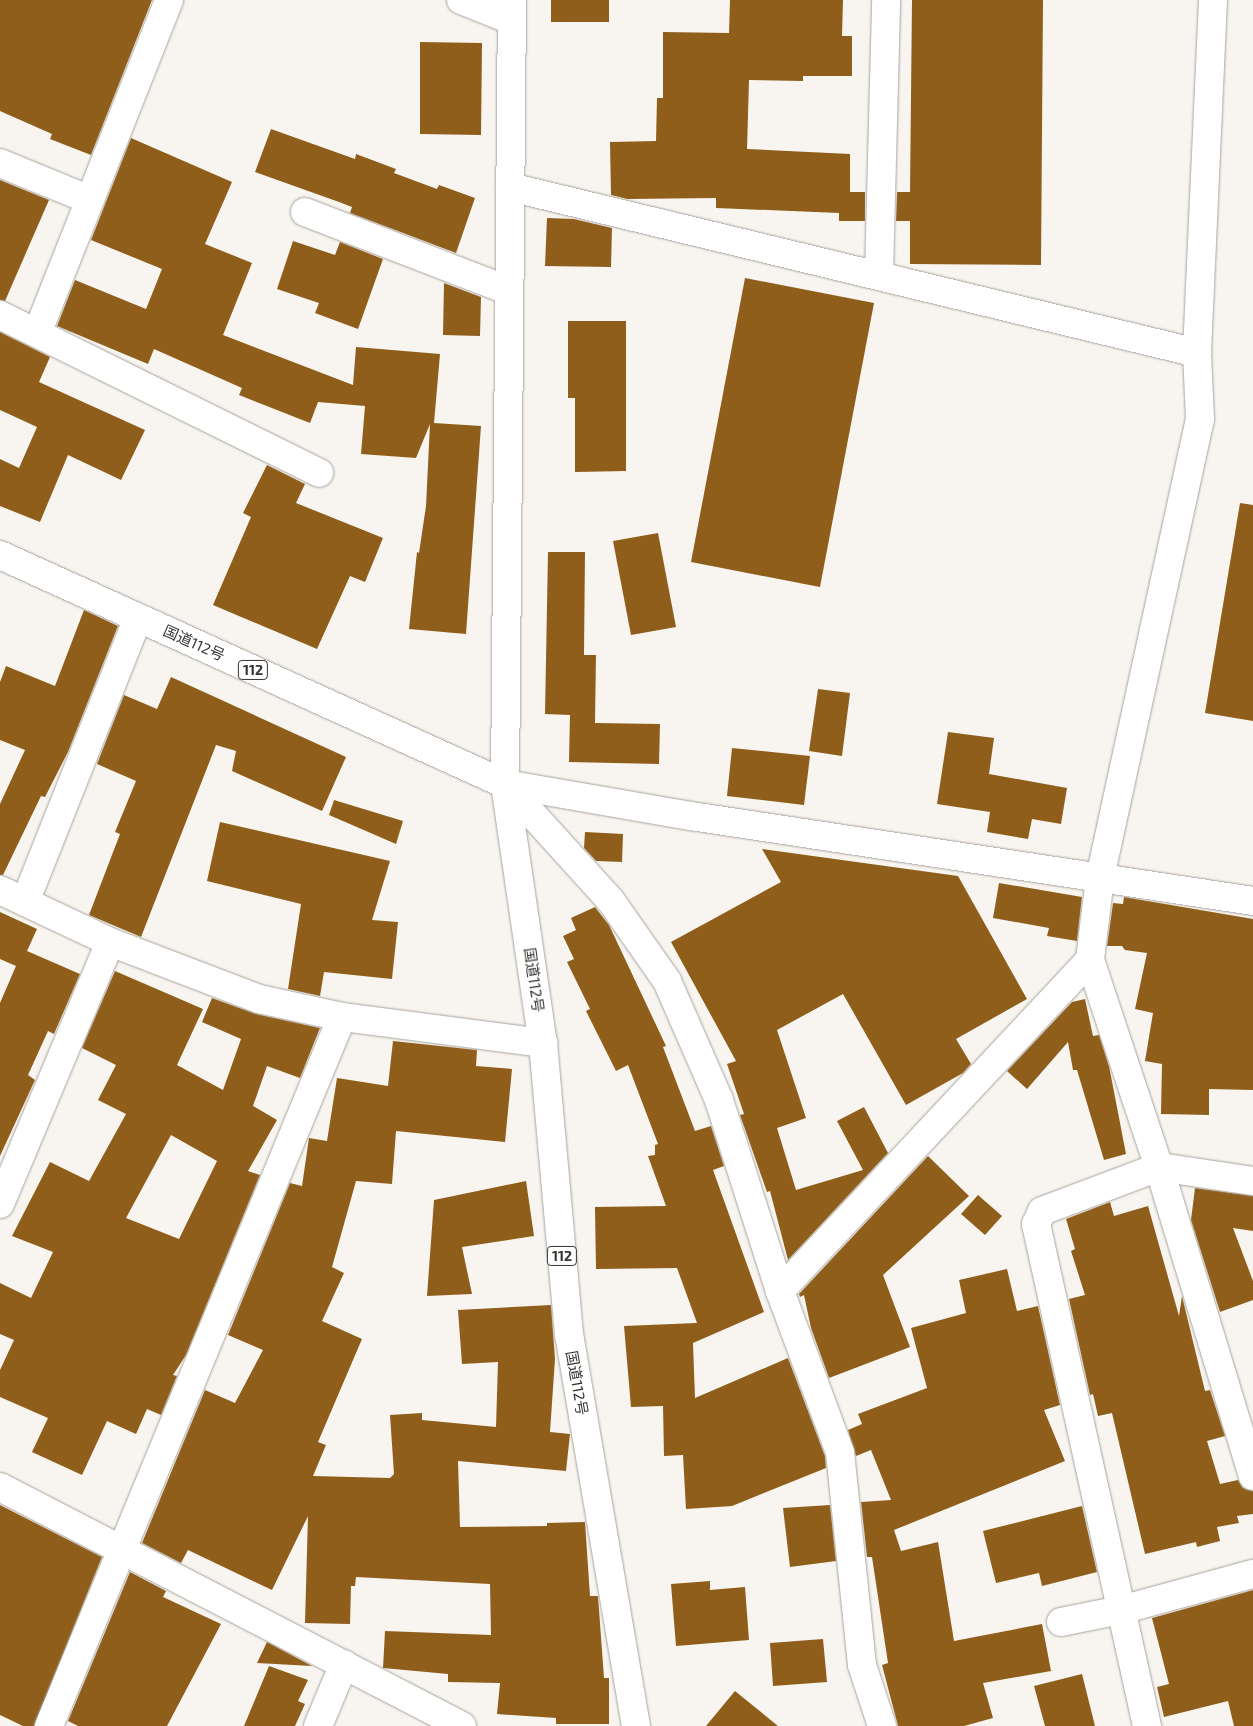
<!DOCTYPE html>
<meta charset="utf-8">
<style>
body{margin:0}
#map{position:relative;width:1253px;height:1726px;overflow:hidden;background:#f8f4ef;font-family:"Exo 2","Noto Sans JP",sans-serif}
div>[style]{position:absolute}
[style*='--x']{left:calc(var(--x)*1px);top:calc(var(--y)*1px);width:calc(var(--w)*1px);rotate:calc(var(--a)*1deg)}
.building>*{inset:0;background:#8f5e1a}
.roads{filter:drop-shadow(0 0 1px #a7a39e) drop-shadow(0 0 1px #a7a39e)}
.minor>*{height:28px;margin:-14px;padding:0 14px;transform-origin:14px;border-radius:14px;background:#fff}
.highway>*{height:28px;margin:-14px;padding:0 14px;transform-origin:14px;border-radius:14px;background:#fff}
span{translate:-50% -50%;white-space:nowrap;text-align:center;line-height:1.15;-webkit-text-stroke:5px #fff;paint-order:stroke}
.shield-label span{padding:1px 4px;background:#fff;border:1px solid;border-radius:4px;-webkit-text-stroke-width:0}
.shield-label{font-size:14px;color:#363432;font-weight:700}
.street-label{font-size:15px;color:#363432}
</style>
<div id="map">
<div class="building">
<i style="clip-path:polygon(0 0,152px 0,91px 155px,50px 139px,52px 134px,0 111px)"></i>
<i style="clip-path:polygon(551px 0,609px 0,609px 22px,551px 22px)"></i>
<i style="clip-path:polygon(730px 0,843px 0,842px 36px,852px 36px,852px 76px,803px 76px,803px 81px,749px 80px,747px 149px,850px 154px,850px 192px,865px 192px,865px 221px,839px 221px,839px 213px,716px 208px,716px 198px,627px 199px,611px 195px,610px 142px,656px 141px,657px 98px,663px 98px,663px 32px,729px 33px)"></i>
<i style="clip-path:polygon(912px 0,1043px 0,1041px 265px,910px 264px,910px 221px,896px 221px,897px 192px,910px 192px)"></i>
<i style="clip-path:polygon(420px 42px,482px 43px,481px 135px,420px 134px)"></i>
<i style="clip-path:polygon(271px 129px,355px 159px,356px 154px,396px 169px,394px 173px,437px 189px,439px 185px,475px 198px,456px 253px,350px 213px,352px 207px,339px 202px,255px 172px)"></i>
<i style="clip-path:polygon(131px 138px,232px 182px,205px 244px,252px 263px,223px 335px,353px 385px,356px 347px,440px 354px,434px 423px,481px 426px,466px 634px,409px 629px,417px 552px,419px 553px,426px 506px,430px 424px,416px 458px,361px 454px,365px 406px,318px 402px,310px 423px,239px 395px,242px 388px,154px 349px,148px 364px,57px 326px,75px 280px,146px 309px,162px 269px,91px 240px)"></i>
<i style="clip-path:polygon(0 180px,49px 200px,5px 301px,0 300px)"></i>
<i style="clip-path:polygon(547px 218px,574px 219px,612px 228px,611px 267px,545px 266px)"></i>
<i style="clip-path:polygon(293px 241px,335px 255px,340px 242px,383px 259px,358px 329px,315px 313px,319px 303px,277px 289px)"></i>
<i style="clip-path:polygon(745px 278px,874px 303px,820px 587px,691px 562px)"></i>
<i style="clip-path:polygon(444px 283px,481px 297px,480px 336px,443px 335px)"></i>
<i style="clip-path:polygon(568px 321px,626px 321px,626px 471px,575px 472px,575px 398px,568px 398px)"></i>
<i style="clip-path:polygon(0 332px,50px 357px,39px 382px,145px 430px,121px 480px,68px 455px,40px 522px,0 506px,0 459px,19px 468px,37px 427px,0 410px)"></i>
<i style="clip-path:polygon(267px 465px,305px 484px,296px 503px,383px 538px,365px 582px,350px 576px,317px 649px,213px 605px,251px 517px,243px 513px)"></i>
<i style="clip-path:polygon(1240px 503px,1253px 505px,1253px 721px,1205px 713px)"></i>
<i style="clip-path:polygon(658px 533px,676px 627px,631px 635px,613px 541px)"></i>
<i style="clip-path:polygon(548px 552px,585px 552px,584px 655px,596px 655px,595px 723px,660px 724px,659px 764px,569px 762px,570px 715px,545px 714px)"></i>
<i style="clip-path:polygon(84px 610px,118px 626px,68px 752px,45px 797px,41px 796px,3px 875px,0 875px,0 804px,25px 750px,0 740px,0 682px,6px 666px,55px 686px)"></i>
<i style="clip-path:polygon(171px 677px,346px 757px,322px 811px,232px 771px,236px 751px,216px 745px,141px 937px,89px 915px,120px 834px,115px 832px,136px 781px,97px 764px,124px 695px,157px 709px)"></i>
<i style="clip-path:polygon(818px 689px,850px 693px,842px 756px,809px 751px)"></i>
<i style="clip-path:polygon(948px 732px,994px 738px,989px 774px,1067px 788px,1061px 824px,1032px 819px,1028px 839px,987px 832px,990px 812px,937px 804px)"></i>
<i style="clip-path:polygon(732px 748px,810px 756px,804px 805px,727px 796px)"></i>
<i style="clip-path:polygon(334px 800px,403px 821px,396px 844px,329px 815px)"></i>
<i style="clip-path:polygon(220px 822px,390px 861px,372px 920px,398px 922px,392px 979px,324px 972px,320px 996px,288px 989px,301px 904px,207px 881px)"></i>
<i style="clip-path:polygon(585px 832px,623px 834px,622px 862px,596px 861px,584px 848px)"></i>
<i style="clip-path:polygon(762px 849px,958px 876px,1027px 999px,956px 1039px,971px 1064px,963px 1073px,906px 1105px,843px 994px,777px 1030px,806px 1118px,777px 1128px,796px 1190px,863px 1170px,837px 1121px,864px 1107px,888px 1153px,788px 1260px,770px 1191px,767px 1192px,740px 1115px,744px 1114px,727px 1064px,736px 1061px,671px 942px,781px 882px)"></i>
<i style="clip-path:polygon(999px 883px,1082px 897px,1077px 941px,1047px 936px,1049px 928px,993px 918px)"></i>
<i style="clip-path:polygon(1124px 897px,1253px 919px,1253px 1090px,1209px 1089px,1209px 1115px,1161px 1114px,1162px 1064px,1145px 1061px,1153px 1013px,1135px 1009px,1147px 953px,1125px 950px,1122px 946px,1107px 946px,1113px 903px,1123px 904px)"></i>
<i style="clip-path:polygon(595px 907px,609px 925px,666px 1046px,663px 1047px,695px 1131px,711px 1126px,724px 1166px,713px 1170px,764px 1312px,693px 1343px,695px 1398px,788px 1358px,825px 1456px,826px 1468px,732px 1506px,686px 1509px,683px 1455px,664px 1456px,663px 1406px,631px 1407px,624px 1326px,697px 1323px,677px 1268px,596px 1269px,595px 1207px,666px 1206px,648px 1156px,655px 1155px,655px 1145px,658px 1144px,628px 1065px,616px 1071px,586px 1011px,590px 1009px,567px 962px,574px 959px,563px 936px,576px 930px,571px 918px)"></i>
<i style="clip-path:polygon(0 912px,37px 929px,27px 951px,80px 974px,54px 1034px,48px 1031px,28px 1075px,35px 1080px,0 1156px,0 1003px,16px 966px,0 959px)"></i>
<i style="clip-path:polygon(evenodd,115px 971px,203px 1009px,177px 1065px,223px 1090px,241px 1039px,202px 1022px,212px 998px,256px 1014px,320px 1028px,300px 1078px,267px 1066px,253px 1106px,277px 1120px,248px 1171px,260px 1175px,186px 1355px,173px 1375px,177px 1376px,161px 1415px,147px 1409px,136px 1434px,107px 1421px,82px 1475px,32px 1452px,48px 1418px,0 1397px,0 1370px,14px 1340px,0 1334px,0 1283px,31px 1298px,53px 1252px,12px 1236px,50px 1162px,89px 1181px,126px 1114px,98px 1100px,116px 1065px,82px 1048px,115px 971px,171px 1135px,217px 1161px,179px 1239px,126px 1218px,171px 1135px)"></i>
<i style="clip-path:polygon(1085px 999px,1093px 1036px,1099px 1035px,1109px 1066px,1126px 1154px,1104px 1160px,1077px 1070px,1073px 1070px,1068px 1042px,1027px 1089px,1007px 1071px,1072px 1002px)"></i>
<i style="clip-path:polygon(393px 1041px,477px 1050px,476px 1066px,512px 1069px,505px 1142px,396px 1131px,392px 1184px,356px 1181px,332px 1267px,344px 1273px,322px 1321px,362px 1339px,318px 1442px,326px 1445px,313px 1476px,390px 1478px,394px 1474px,390px 1415px,422px 1413px,422px 1420px,496px 1427px,498px 1362px,462px 1364px,458px 1310px,551px 1305px,555px 1359px,550px 1432px,570px 1434px,566px 1471px,458px 1461px,460px 1527px,547px 1526px,547px 1523px,585px 1522px,590px 1596px,598px 1596px,604px 1678px,609px 1678px,609px 1724px,556px 1724px,556px 1718px,497px 1714px,500px 1683px,448px 1682px,448px 1674px,383px 1668px,385px 1631px,491px 1635px,490px 1584px,356px 1577px,355px 1586px,351px 1586px,350px 1624px,305px 1623px,308px 1516px,272px 1590px,188px 1550px,181px 1563px,142px 1543px,205px 1390px,235px 1403px,263px 1350px,228px 1335px,290px 1183px,302px 1186px,309px 1138px,327px 1141px,337px 1078px,388px 1086px)"></i>
<i style="clip-path:polygon(928px 1156px,969px 1196px,883px 1275px,910px 1347px,829px 1378px,811px 1328px,804px 1295px,800px 1297px,799px 1294px)"></i>
<i style="clip-path:polygon(526px 1181px,534px 1236px,462px 1247px,472px 1294px,427px 1296px,434px 1200px)"></i>
<i style="clip-path:polygon(1195px 1188px,1253px 1196px,1253px 1231px,1233px 1228px,1253px 1281px,1253px 1300px,1220px 1312px,1191px 1220px)"></i>
<i style="clip-path:polygon(978px 1195px,1002px 1216px,985px 1235px,961px 1214px)"></i>
<i style="clip-path:polygon(1110px 1202px,1114px 1216px,1148px 1206px,1179px 1316px,1182px 1296px,1205px 1391px,1210px 1390px,1225px 1436px,1207px 1441px,1220px 1484px,1238px 1480px,1243px 1488px,1253px 1491px,1253px 1514px,1237px 1516px,1239px 1523px,1217px 1527px,1220px 1541px,1197px 1547px,1196px 1542px,1145px 1554px,1112px 1413px,1098px 1416px,1093px 1394px,1090px 1395px,1069px 1299px,1085px 1295px,1071px 1251px,1075px 1249px,1066px 1219px)"></i>
<i style="clip-path:polygon(1007px 1269px,1017px 1311px,1038px 1306px,1060px 1405px,1044px 1410px,1065px 1461px,894px 1530px,901px 1551px,938px 1542px,954px 1641px,1042px 1624px,1051px 1671px,983px 1683px,993px 1718px,964px 1726px,898px 1726px,882px 1665px,888px 1663px,872px 1557px,867px 1557px,861px 1502px,891px 1500px,871px 1450px,856px 1456px,848px 1430px,862px 1424px,858px 1414px,927px 1388px,911px 1328px,966px 1313px,959px 1280px)"></i>
<i style="clip-path:polygon(0 1505px,102px 1557px,34px 1726px,23px 1726px,0 1715px)"></i>
<i style="clip-path:polygon(830px 1505px,836px 1561px,790px 1567px,783px 1508px)"></i>
<i style="clip-path:polygon(1082px 1506px,1097px 1572px,1042px 1586px,1039px 1573px,996px 1583px,983px 1531px)"></i>
<i style="clip-path:polygon(130px 1572px,166px 1591px,163px 1597px,221px 1624px,167px 1726px,78px 1726px,68px 1721px)"></i>
<i style="clip-path:polygon(710px 1581px,710px 1590px,745px 1587px,749px 1640px,676px 1646px,671px 1584px)"></i>
<i style="clip-path:polygon(1253px 1590px,1253px 1726px,1234px 1726px,1228px 1701px,1164px 1717px,1157px 1687px,1169px 1684px,1152px 1618px)"></i>
<i style="clip-path:polygon(823px 1639px,827px 1682px,773px 1686px,770px 1643px)"></i>
<i style="clip-path:polygon(267px 1642px,312px 1666px,257px 1663px)"></i>
<i style="clip-path:polygon(269px 1666px,308px 1680px,298px 1701px,305px 1704px,295px 1726px,244px 1726px)"></i>
<i style="clip-path:polygon(1082px 1674px,1095px 1726px,1045px 1726px,1034px 1686px)"></i>
<i style="clip-path:polygon(735px 1691px,778px 1726px,706px 1726px)"></i>
</div>
<div class="roads">
<div class="minor">
<i style="--x:461;--y:0;--w:54;--a:21.8"></i>
<i style="--x:512;--y:0;--w:784;--a:90.51"></i>
<i style="--x:505;--y:784;--w:158;--a:47.8"></i>
<i style="--x:611;--y:901;--w:98;--a:55"></i>
<i style="--x:667;--y:981;--w:130;--a:66.4"></i>
<i style="--x:719;--y:1100;--w:201;--a:72.3"></i>
<i style="--x:780;--y:1291;--w:172;--a:69.6"></i>
<i style="--x:840;--y:1452;--w:214;--a:84.1"></i>
<i style="--x:862;--y:1665;--w:64;--a:71.8"></i>
<i style="--x:1213;--y:0;--w:353;--a:92.6"></i>
<i style="--x:1197;--y:353;--w:66;--a:87.4"></i>
<i style="--x:1200;--y:419;--w:470;--a:102.3"></i>
<i style="--x:1100;--y:878;--w:83;--a:97"></i>
<i style="--x:1090;--y:960;--w:218;--a:71.6"></i>
<i style="--x:1159;--y:1167;--w:323;--a:73.1"></i>
<i style="--x:0;--y:163;--w:97;--a:22.3"></i>
<i style="--x:510;--y:187;--w:707;--a:13.58"></i>
<i style="--x:305;--y:212;--w:217;--a:21.1"></i>
<i style="--x:879;--y:274;--w:274;--a:-88.5"></i>
<i style="--x:0;--y:315;--w:356;--a:26.3"></i>
<i style="--x:38;--y:331;--w:356;--a:-68.4"></i>
<i style="--x:505;--y:784;--w:189;--a:9.8"></i>
<i style="--x:691;--y:816;--w:568;--a:8.6"></i>
<i style="--x:0;--y:890;--w:122;--a:25.3"></i>
<i style="--x:110;--y:942;--w:160;--a:20.9"></i>
<i style="--x:259;--y:999;--w:85;--a:12.2"></i>
<i style="--x:342;--y:1017;--w:203;--a:7.4"></i>
<i style="--x:25;--y:902;--w:306;--a:-68.3"></i>
<i style="--x:0;--y:1204;--w:284;--a:-67.2"></i>
<i style="--x:780;--y:1291;--w:453;--a:-46.9"></i>
<i style="--x:0;--y:1487;--w:520;--a:27.35"></i>
<i style="--x:1061;--y:1622;--w:61;--a:-11.3"></i>
<i style="--x:1121;--y:1610;--w:137;--a:-15.3"></i>
<i style="--x:49;--y:1726;--w:767;--a:-67.55"></i>
<i style="--x:318;--y:1726;--w:67;--a:-67.2"></i>
<i style="--x:1147;--y:1726;--w:514;--a:-102.47"></i>
<i style="--x:1036;--y:1224;--w:14;--a:-65"></i>
<i style="--x:1042;--y:1211;--w:125;--a:-20.6"></i>
<i style="--x:1159;--y:1167;--w:95;--a:8.5"></i>
</div>
<div class="highway">
<i style="--x:0;--y:555;--w:554;--a:24.39"></i>
<i style="--x:505;--y:784;--w:262;--a:81.7"></i>
<i style="--x:543;--y:1043;--w:292;--a:84.9"></i>
<i style="--x:569;--y:1334;--w:398;--a:80.3"></i>
</div>
</div>
<div class="shield-label">
<span style="left:253px;top:670px">112</span>
<span style="left:562px;top:1256px">112</span>
</div>
<div class="street-label">
<span style="left:194px;top:643px;rotate:24deg">国道112号</span>
<span style="left:534px;top:980px;rotate:82deg">国道112号</span>
<span style="left:577px;top:1383px;rotate:80deg">国道112号</span>
</div>
</div>
